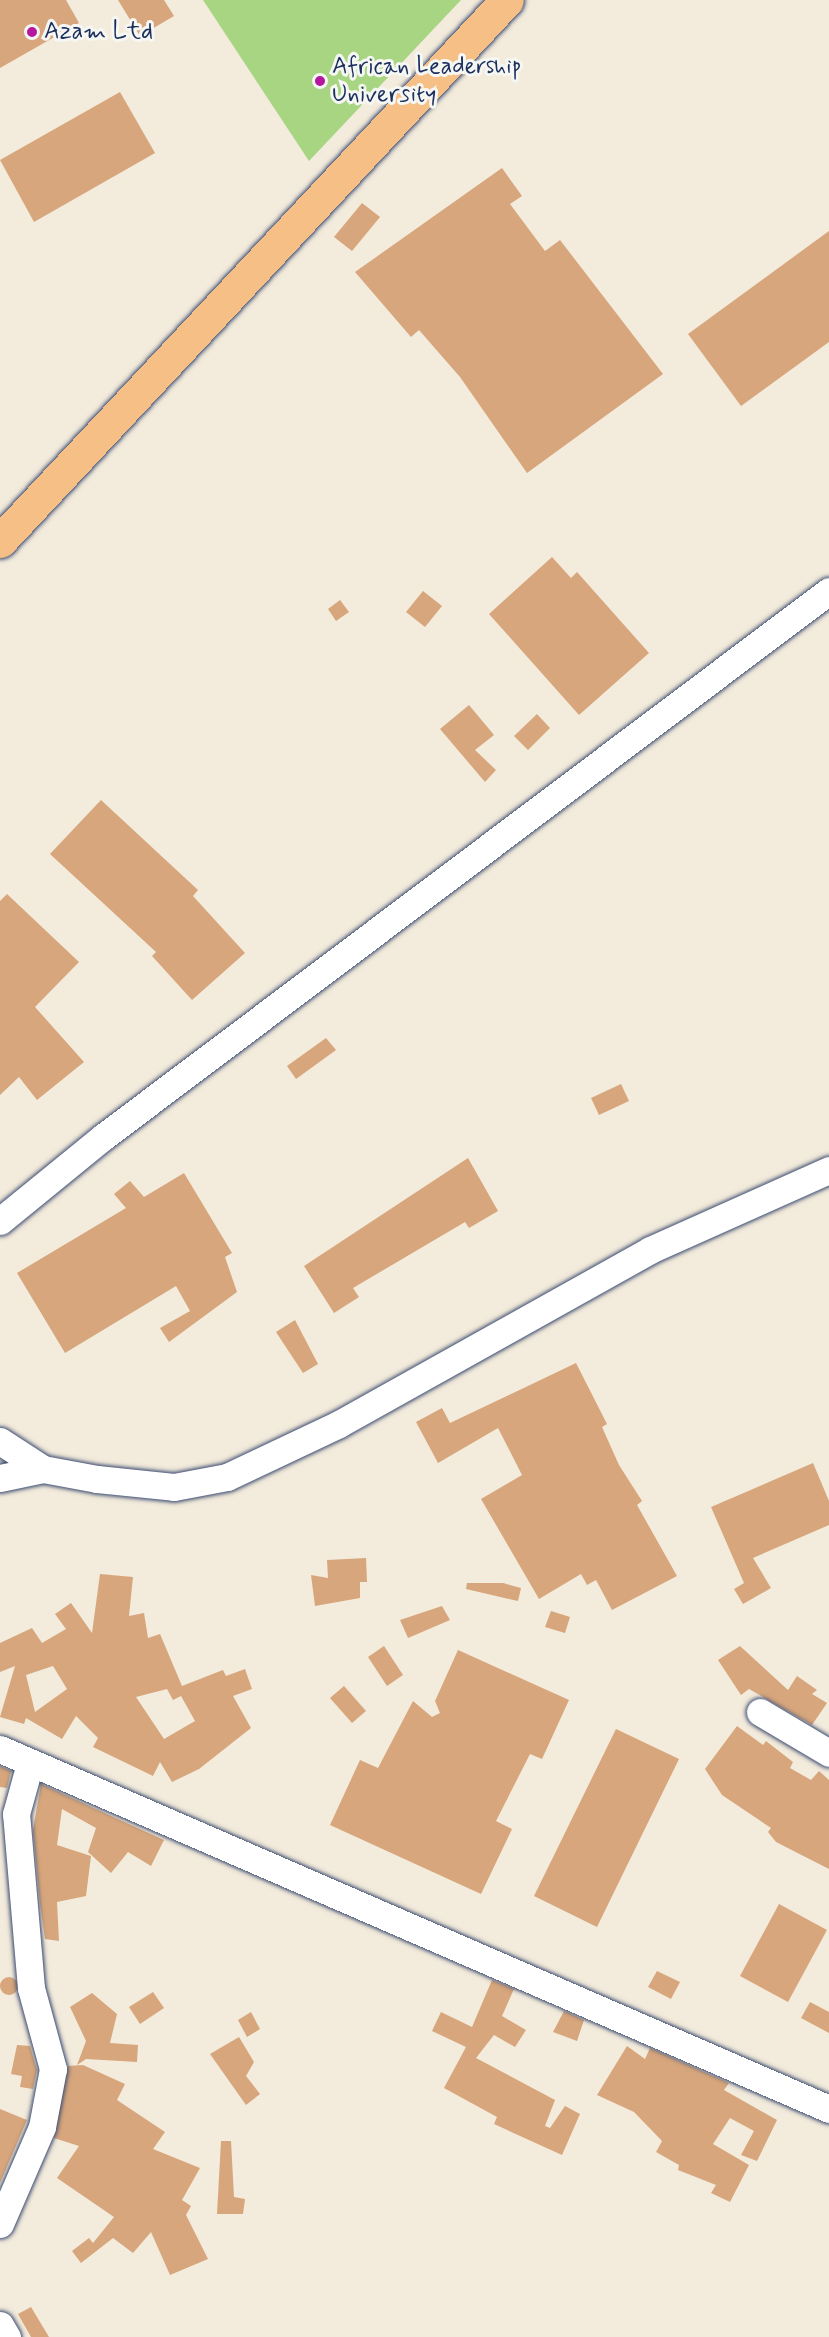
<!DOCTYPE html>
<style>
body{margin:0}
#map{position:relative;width:829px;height:2337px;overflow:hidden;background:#f3ebdb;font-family:Mynerve,sans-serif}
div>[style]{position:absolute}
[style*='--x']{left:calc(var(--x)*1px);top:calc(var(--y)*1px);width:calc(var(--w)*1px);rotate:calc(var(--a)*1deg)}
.green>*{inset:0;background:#a7d582}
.building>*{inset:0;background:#d7a67c}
.round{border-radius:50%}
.roads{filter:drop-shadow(0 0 2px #3b4b71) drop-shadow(0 0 2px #3b4b71)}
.minor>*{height:27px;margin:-13.5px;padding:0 13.5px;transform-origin:13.5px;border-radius:13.5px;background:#fff}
.major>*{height:33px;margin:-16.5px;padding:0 16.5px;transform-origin:16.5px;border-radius:16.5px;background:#f5bf86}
.dots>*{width:16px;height:16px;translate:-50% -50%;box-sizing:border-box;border:3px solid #f6f6f2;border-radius:50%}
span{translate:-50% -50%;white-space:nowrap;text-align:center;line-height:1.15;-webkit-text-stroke:6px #f6f6f2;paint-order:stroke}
.poi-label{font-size:24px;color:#1b2f5e}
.left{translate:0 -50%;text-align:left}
</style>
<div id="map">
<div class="green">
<i style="clip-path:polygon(203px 0,461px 0,309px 161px)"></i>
</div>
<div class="building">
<i style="clip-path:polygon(0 0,66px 0,79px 23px,0 68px)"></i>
<i style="clip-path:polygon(118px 0,164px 0,174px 16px,140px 36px)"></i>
<i style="clip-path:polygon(120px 92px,155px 153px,34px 222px,0 160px)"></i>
<i style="clip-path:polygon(502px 168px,522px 196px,510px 204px,545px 251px,560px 240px,663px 374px,527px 473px,460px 377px,419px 330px,411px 337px,355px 272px)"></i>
<i style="clip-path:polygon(362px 203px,380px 217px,352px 251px,334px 237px)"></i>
<i style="clip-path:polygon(829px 231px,829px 342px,741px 406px,688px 334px)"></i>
<i style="clip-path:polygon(552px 557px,571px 578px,577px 572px,649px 653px,579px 715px,489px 614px)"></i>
<i style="clip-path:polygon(423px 591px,442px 606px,425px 627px,406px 612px)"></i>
<i style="clip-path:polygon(340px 600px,349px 612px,336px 621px,328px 609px)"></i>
<i style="clip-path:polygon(469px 705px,494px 735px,475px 750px,496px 770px,485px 782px,440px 729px)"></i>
<i style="clip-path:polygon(537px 714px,550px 728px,528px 750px,514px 736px)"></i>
<i style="clip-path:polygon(101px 800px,198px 890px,193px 896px,245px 953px,192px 1000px,152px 956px,156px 952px,50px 854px)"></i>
<i style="clip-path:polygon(7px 894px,79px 962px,35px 1007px,84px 1062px,37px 1100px,19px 1077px,0 1095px,0 901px)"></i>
<i style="clip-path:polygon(326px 1038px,336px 1050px,296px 1079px,287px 1066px)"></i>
<i style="clip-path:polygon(621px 1084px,629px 1101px,599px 1115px,591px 1098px)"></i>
<i style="clip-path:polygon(468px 1158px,498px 1211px,469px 1228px,465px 1222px,353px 1288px,359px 1297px,334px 1313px,304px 1266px)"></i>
<i style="clip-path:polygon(184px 1173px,232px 1253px,225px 1257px,237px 1292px,169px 1342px,160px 1328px,190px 1311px,176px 1286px,65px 1353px,17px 1273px,126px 1208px,114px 1194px,130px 1181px,144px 1197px)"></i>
<i style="clip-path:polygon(295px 1320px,318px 1364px,303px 1373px,276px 1332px)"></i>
<i style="clip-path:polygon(576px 1363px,607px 1424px,602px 1427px,619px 1465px,642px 1501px,637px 1505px,677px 1576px,612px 1610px,596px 1580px,587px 1585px,581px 1574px,539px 1599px,481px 1499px,522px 1475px,498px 1428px,438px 1463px,416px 1422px,442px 1408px,450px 1423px)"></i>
<i style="clip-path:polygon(813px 1463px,829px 1501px,829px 1525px,753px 1558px,771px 1588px,743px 1604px,734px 1589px,744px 1583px,711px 1507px)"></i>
<i style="clip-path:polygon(366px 1558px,367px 1582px,360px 1582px,360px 1598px,315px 1606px,311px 1575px,328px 1578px,327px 1560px)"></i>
<i style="clip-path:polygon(evenodd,100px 1574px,133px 1577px,129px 1616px,144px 1613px,148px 1638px,160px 1634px,182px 1686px,223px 1670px,226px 1676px,245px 1669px,252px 1689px,233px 1696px,251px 1728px,199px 1769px,172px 1782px,160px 1762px,153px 1776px,93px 1747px,98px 1738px,76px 1716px,62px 1739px,26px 1718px,24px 1724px,0 1717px,15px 1666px,0 1672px,0 1643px,32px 1628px,42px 1643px,66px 1629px,55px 1614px,71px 1603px,92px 1633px,100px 1574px,53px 1666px,67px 1689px,35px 1712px,26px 1675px,53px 1666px,100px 1574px,167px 1689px,173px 1700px,181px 1696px,195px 1721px,164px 1739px,136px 1697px,167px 1689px)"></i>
<i style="clip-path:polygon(467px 1583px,503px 1583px,521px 1588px,518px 1601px,466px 1589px)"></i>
<i style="clip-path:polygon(442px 1606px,450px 1620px,408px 1638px,400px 1620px)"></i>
<i style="clip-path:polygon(551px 1611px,570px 1617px,565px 1633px,545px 1627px)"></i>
<i style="clip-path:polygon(384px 1646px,403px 1675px,387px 1686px,368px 1657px)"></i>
<i style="clip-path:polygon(740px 1646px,788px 1690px,797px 1676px,817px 1690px,812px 1694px,827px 1703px,812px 1725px,749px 1689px,741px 1695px,718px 1660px)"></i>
<i style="clip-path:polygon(458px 1650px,569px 1700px,542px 1759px,530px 1754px,496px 1821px,512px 1829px,481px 1894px,330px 1825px,360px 1760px,378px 1768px,413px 1701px,432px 1717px,440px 1713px,435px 1701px)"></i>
<i style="clip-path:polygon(344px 1686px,366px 1711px,352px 1723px,330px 1698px)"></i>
<i style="clip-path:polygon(737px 1726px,763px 1745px,766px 1741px,793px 1762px,790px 1768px,811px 1780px,819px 1771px,829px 1780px,829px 1869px,776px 1842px,768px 1832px,771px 1828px,722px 1795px,705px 1769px)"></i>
<i style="clip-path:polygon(616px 1729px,679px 1759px,597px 1927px,534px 1896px)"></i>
<i style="clip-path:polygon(0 1766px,11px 1771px,7px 1788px,0 1787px)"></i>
<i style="clip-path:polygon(41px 1784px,164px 1840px,151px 1866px,128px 1852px,111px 1873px,88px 1852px,96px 1828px,62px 1809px,57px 1845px,91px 1856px,86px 1896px,57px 1902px,59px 1941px,45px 1939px,40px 1904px,33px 1830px)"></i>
<i style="clip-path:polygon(779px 1904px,827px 1930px,788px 2002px,740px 1976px)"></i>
<i style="clip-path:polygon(657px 1971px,680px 1982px,671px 1999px,648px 1987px)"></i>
<i class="round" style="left:0;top:1977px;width:18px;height:18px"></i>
<i style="clip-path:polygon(492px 1980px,514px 1989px,502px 2016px,526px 2030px,515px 2047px,494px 2035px,476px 2058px,555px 2100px,545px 2126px,550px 2128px,565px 2106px,580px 2114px,562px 2155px,494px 2124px,497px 2117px,444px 2088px,466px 2047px,432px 2031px,441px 2012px,472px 2027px)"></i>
<i style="clip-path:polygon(153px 1992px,164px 2008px,140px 2024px,129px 2007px)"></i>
<i style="clip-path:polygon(92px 1993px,117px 2014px,110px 2043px,138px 2045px,137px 2062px,86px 2059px,77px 2065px,86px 2041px,70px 2007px)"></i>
<i style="clip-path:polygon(810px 2002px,829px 2012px,829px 2033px,801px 2018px)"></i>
<i style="clip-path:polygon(564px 2011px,584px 2020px,577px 2041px,553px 2032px)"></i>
<i style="clip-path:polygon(251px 2012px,260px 2029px,247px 2037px,238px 2020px)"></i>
<i style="clip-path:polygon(239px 2037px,254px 2062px,246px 2076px,260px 2094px,246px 2105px,210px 2054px)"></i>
<i style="clip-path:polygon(17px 2045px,30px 2046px,37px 2070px,33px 2089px,20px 2087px,22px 2076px,11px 2074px)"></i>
<i style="clip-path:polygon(627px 2046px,645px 2059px,650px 2048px,729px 2083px,724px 2090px,777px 2120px,757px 2161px,741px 2155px,754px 2131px,730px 2118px,713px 2144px,749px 2165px,730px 2202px,711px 2193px,716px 2185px,678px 2170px,679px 2165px,656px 2152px,662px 2141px,634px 2112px,597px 2095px)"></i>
<i style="clip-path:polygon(83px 2065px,125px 2084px,117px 2100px,165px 2132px,153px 2149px,200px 2168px,182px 2200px,191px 2206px,186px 2215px,208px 2259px,170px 2275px,151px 2232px,133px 2253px,113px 2238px,81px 2263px,72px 2251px,89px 2238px,93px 2243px,114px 2217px,57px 2178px,79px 2146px,54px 2138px,68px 2066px)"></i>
<i style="clip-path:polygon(0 2109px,27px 2120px,0 2183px)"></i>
<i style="clip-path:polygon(221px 2141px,231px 2141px,234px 2197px,245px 2199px,243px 2214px,217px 2214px)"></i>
<i style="clip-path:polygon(31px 2307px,49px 2337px,31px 2337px,18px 2314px)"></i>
</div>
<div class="roads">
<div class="minor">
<i style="--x:0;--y:1221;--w:133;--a:-39.2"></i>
<i style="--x:103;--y:1137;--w:908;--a:-36.95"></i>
<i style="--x:0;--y:1441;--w:51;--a:33.1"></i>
<i style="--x:43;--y:1469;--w:55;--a:10.5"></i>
<i style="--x:97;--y:1479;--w:77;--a:5.9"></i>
<i style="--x:174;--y:1487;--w:54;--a:-10.7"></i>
<i style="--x:227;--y:1477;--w:124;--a:-25.3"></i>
<i style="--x:339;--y:1424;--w:356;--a:-29.2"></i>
<i style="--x:650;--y:1250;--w:196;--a:-24.1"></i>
<i style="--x:0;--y:1478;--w:44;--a:-11.8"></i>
<i style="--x:760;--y:1712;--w:80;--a:30.7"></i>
<i style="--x:0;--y:1749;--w:904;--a:23.47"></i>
<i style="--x:0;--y:2224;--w:106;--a:-66.6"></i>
<i style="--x:42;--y:2127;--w:59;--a:-79.3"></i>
<i style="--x:53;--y:2069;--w:84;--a:-105.2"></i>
<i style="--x:31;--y:1988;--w:175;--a:-94.9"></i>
<i style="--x:16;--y:1814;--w:53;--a:-74.6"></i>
<i style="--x:0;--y:2325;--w:14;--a:60"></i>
</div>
<div class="major">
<i style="--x:0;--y:541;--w:741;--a:-46.86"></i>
</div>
</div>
<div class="dots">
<i style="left:32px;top:32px;background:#b5179e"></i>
<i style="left:320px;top:81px;background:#b5179e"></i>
</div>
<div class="poi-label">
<span class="left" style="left:44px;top:32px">Azam Ltd</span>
<span class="left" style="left:332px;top:81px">African Leadership<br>University</span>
</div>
</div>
